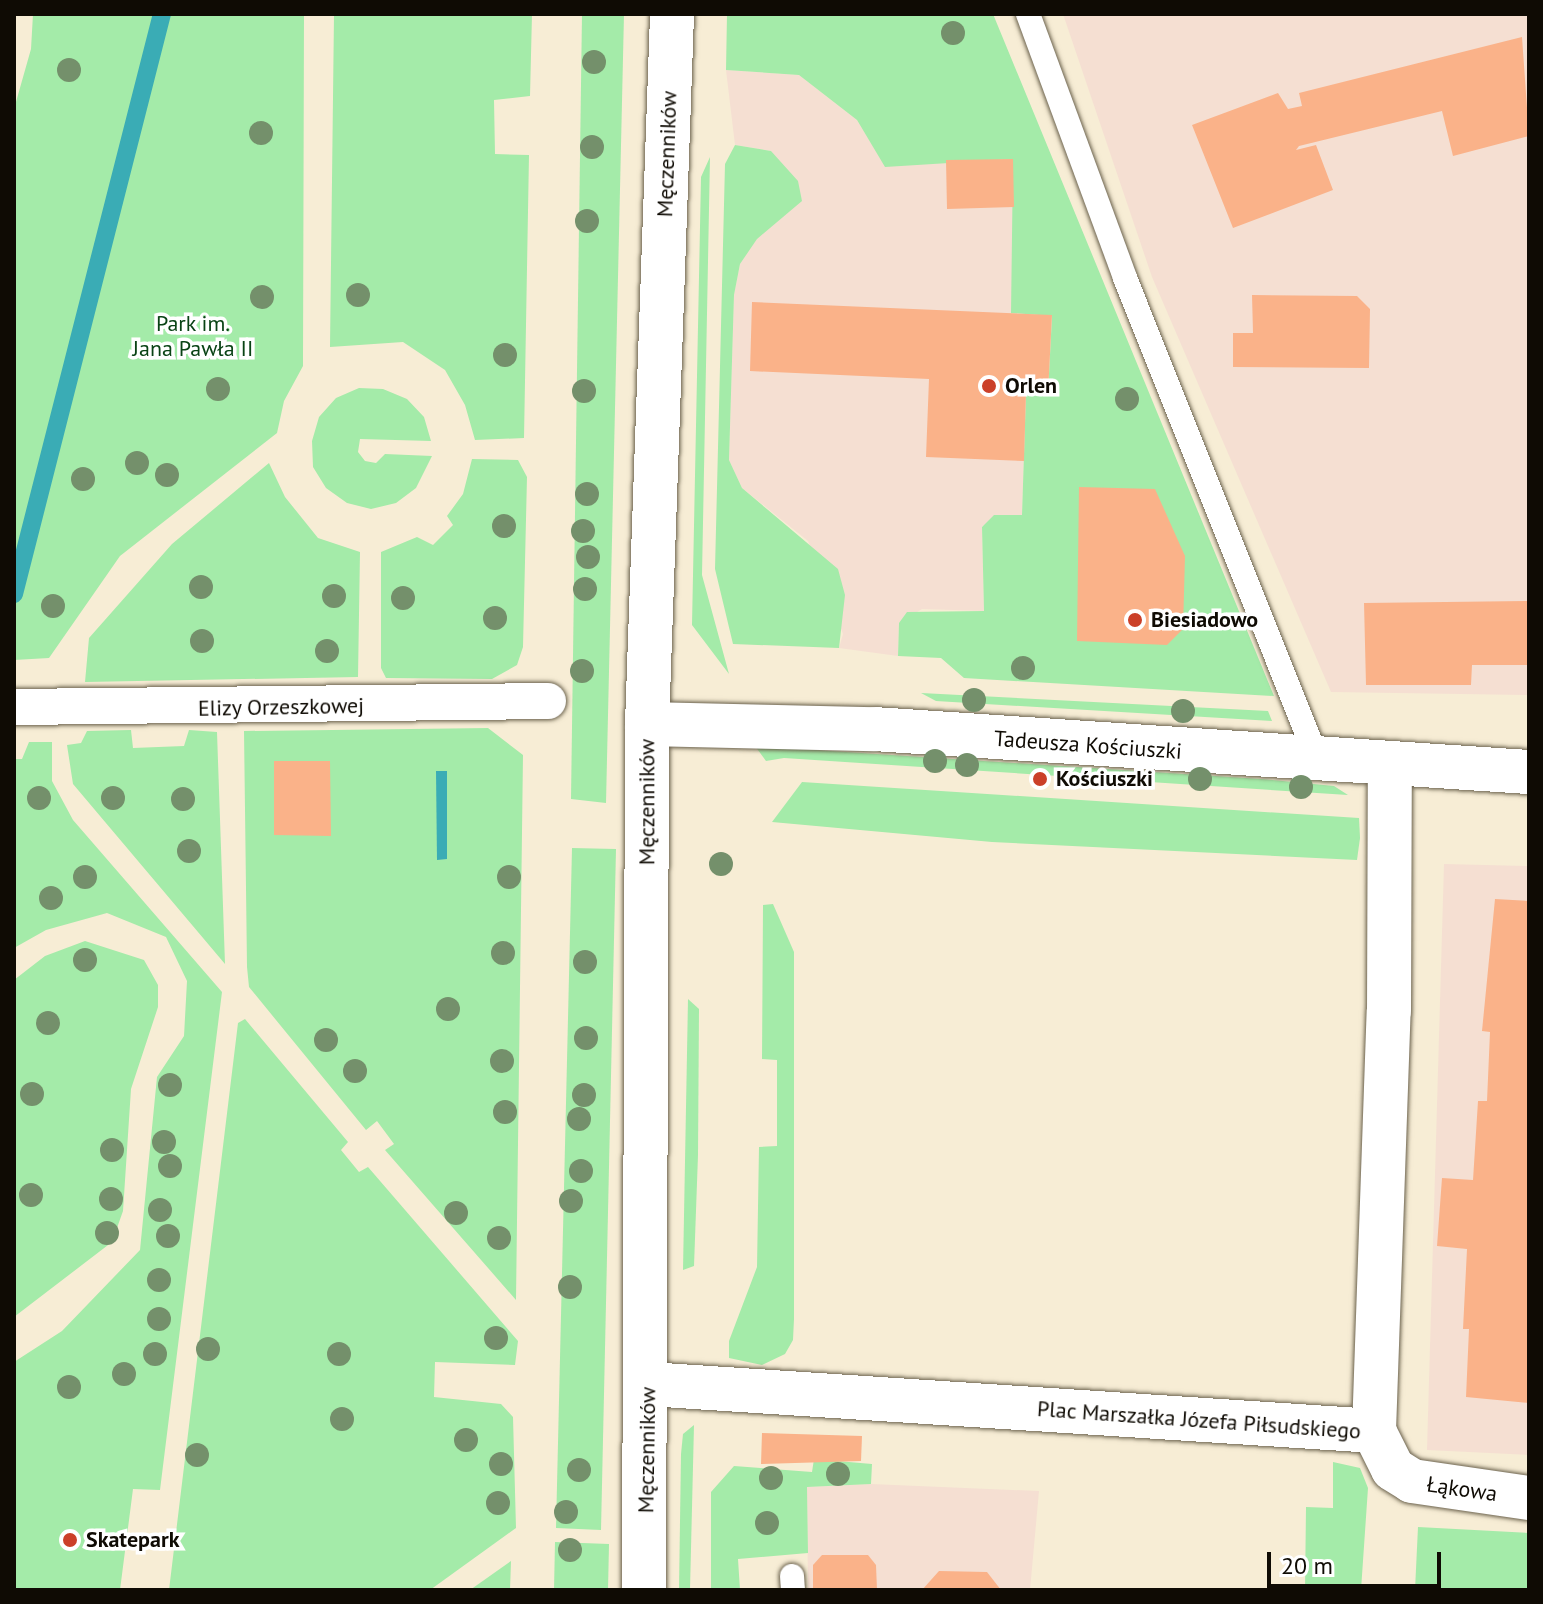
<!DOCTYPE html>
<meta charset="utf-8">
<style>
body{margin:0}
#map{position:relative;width:1543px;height:1604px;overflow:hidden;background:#f7edd5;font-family:"PT Sans",sans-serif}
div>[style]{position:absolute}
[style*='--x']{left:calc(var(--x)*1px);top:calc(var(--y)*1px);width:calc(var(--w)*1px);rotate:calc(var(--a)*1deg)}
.commercial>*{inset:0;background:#f5dfd2}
.green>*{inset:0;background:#a4eba9}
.water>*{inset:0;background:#3aacb5}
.stream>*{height:18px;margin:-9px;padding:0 9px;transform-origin:9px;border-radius:9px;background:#3aacb5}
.building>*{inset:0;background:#fab289}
.roads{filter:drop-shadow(0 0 2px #6b624d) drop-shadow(0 0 2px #6b624d)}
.service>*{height:24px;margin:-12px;padding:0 12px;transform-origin:12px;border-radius:12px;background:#fff}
.pedestrian>*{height:36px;margin:-18px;padding:0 18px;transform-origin:18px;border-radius:18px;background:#fff}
.minor>*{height:44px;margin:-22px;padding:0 22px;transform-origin:22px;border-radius:22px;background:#fff}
.secondary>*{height:44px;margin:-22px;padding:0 22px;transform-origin:22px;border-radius:22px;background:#fff}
.trees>*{width:24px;height:24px;margin:-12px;border-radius:50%;background:#74906b}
.dots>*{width:22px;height:22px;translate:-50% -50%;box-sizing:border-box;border:4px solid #fff;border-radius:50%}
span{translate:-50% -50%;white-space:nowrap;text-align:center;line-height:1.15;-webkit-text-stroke:7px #fff;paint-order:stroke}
.street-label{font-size:22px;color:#0f0b04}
.park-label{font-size:22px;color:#094315}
.poi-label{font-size:22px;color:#0f0b04;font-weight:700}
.left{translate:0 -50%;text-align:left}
.frame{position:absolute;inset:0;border:16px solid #0f0b04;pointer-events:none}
.scale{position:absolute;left:1267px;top:1552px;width:174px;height:36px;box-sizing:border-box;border:4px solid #0f0b04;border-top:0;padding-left:10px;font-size:24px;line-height:28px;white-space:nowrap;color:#0f0b04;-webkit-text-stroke:6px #fff;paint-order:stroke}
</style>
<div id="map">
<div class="commercial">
<i style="clip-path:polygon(1063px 14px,1529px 14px,1529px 695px,1331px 692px,1152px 277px)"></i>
<i style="clip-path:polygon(726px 70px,799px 75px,857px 120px,885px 166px,1013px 159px,1052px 315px,1048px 393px,1026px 393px,1022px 516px,982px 526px,984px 611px,922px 609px,899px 623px,898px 656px,839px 648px,843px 634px,808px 541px,742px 488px,729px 460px,734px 295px,740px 264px,756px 239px,802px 200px,771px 151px,735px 145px)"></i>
<i style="clip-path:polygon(1444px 864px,1529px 866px,1529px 1455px,1427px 1450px)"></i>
<i style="clip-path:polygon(871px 1484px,1039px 1491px,1030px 1590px,808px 1590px,807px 1487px)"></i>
</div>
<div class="green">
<i style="clip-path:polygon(33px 14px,304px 14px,303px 366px,284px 401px,277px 433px,120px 556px,49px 658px,14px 660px,14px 109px,31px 49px)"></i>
<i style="clip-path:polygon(334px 14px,532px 14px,530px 96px,494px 100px,495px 154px,529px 155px,524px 438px,475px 440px,465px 405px,445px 370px,403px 342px,330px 347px)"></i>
<i style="clip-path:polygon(582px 14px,624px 14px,606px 803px,571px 799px)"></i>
<i style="clip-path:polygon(727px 14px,993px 14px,1274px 696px,964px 678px,941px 658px,898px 656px,899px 623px,907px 612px,984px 611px,982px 527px,994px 515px,1022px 515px,1026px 393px,1048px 393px,1052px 316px,1011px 313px,1013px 159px,885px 167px,857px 120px,799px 75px,726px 70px)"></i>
<i style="clip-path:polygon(735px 145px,771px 151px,798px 181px,802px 201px,757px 239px,740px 264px,734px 295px,729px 460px,742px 488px,838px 569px,845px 595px,839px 648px,733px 644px,715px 569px,725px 164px)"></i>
<i style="clip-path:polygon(710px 157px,702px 575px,729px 674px,692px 625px,701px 177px)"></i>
<i style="clip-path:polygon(359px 388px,383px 389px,407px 399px,424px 417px,431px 441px,360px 439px,358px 452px,365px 461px,376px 463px,385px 454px,432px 456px,416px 488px,396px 503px,371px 509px,347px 503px,326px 488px,313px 467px,312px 441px,319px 417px,336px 398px)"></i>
<i style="clip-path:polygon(472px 459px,518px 460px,527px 477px,523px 647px,517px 665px,492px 679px,386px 678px,381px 668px,381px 552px,417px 537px,433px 545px,453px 525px,447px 516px,463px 494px)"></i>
<i style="clip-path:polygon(269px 463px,285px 497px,318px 538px,360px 552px,358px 677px,85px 682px,89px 638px,172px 544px)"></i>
<i style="clip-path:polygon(921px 693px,1268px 711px,1272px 721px,936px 701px)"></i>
<i style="clip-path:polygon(488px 728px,523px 755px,516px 1300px,385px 1150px,394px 1144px,377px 1121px,366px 1130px,249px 987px,247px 967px,244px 731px)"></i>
<i style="clip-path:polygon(131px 730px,133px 748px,184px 746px,189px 730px,217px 732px,225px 964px,73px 784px,67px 745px,81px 743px,87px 731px)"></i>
<i style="clip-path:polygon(29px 742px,52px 742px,52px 781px,73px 820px,222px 992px,160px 1490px,133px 1489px,120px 1590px,14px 1590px,14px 1362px,62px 1331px,140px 1250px,157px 1077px,184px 1036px,187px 981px,166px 937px,107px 913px,46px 930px,14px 948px,14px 759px,22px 759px)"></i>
<i style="clip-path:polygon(755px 746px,1261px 779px,1334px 786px,1348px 795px,784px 758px,766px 761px)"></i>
<i style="clip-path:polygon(802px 782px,1359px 818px,1360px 838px,1357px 860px,992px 842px,772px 822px)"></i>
<i style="clip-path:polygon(572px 848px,616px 849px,601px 1530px,556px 1528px)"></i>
<i style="clip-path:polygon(773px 904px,794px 952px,794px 1319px,793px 1340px,785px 1354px,762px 1365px,729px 1358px,729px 1341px,757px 1267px,759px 1147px,777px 1146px,777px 1060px,762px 1059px,763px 905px)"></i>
<i style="clip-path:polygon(85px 941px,144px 960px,158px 985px,158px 1007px,131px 1089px,123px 1211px,112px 1242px,14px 1317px,14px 980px,45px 956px)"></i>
<i style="clip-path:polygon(688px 999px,699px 1009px,698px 1155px,694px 1266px,683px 1270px)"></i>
<i style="clip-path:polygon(245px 1019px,348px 1142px,341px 1150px,359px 1172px,368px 1167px,518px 1341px,515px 1365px,435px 1362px,434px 1397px,501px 1404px,513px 1417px,516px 1528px,430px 1590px,169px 1590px,238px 1023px)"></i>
<i style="clip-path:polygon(694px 1425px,690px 1590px,679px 1590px,681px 1454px,683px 1434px)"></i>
<i style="clip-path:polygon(814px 1459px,872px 1464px,871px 1484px,807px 1487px,808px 1553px,738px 1559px,740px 1590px,711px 1590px,711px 1492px,734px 1466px,812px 1472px)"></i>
<i style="clip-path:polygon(1333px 1462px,1360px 1468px,1368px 1488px,1361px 1590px,1305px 1590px,1306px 1507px,1333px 1508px)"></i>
<i style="clip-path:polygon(1418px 1527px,1529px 1533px,1529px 1590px,1415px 1590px)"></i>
<i style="clip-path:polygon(555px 1542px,609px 1544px,608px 1590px,554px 1590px)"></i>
<i style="clip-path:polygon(511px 1561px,510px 1590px,470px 1590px)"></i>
</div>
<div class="water">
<i style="clip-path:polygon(436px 771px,447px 771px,447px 859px,437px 860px)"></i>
</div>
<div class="stream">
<i style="--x:14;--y:594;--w:599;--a:-75.69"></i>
</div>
<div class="building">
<i style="clip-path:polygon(1522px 37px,1529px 136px,1453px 156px,1442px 111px,1299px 146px,1296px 150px,1316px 145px,1333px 190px,1233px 228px,1192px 125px,1278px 93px,1288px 109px,1302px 106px,1299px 93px)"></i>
<i style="clip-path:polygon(1013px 159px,1014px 207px,947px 209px,946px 160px)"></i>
<i style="clip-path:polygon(1252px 295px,1357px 296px,1370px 309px,1369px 368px,1233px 367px,1233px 333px,1253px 333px)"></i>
<i style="clip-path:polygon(752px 302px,1052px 315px,1048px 393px,1026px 393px,1024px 461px,926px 457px,929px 379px,750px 371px)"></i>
<i style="clip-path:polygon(1079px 487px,1155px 489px,1185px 556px,1183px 629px,1167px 645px,1077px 641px)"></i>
<i style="clip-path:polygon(1529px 601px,1529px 665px,1472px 665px,1471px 685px,1366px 685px,1364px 603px)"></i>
<i style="clip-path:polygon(274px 761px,330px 761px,331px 836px,274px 835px)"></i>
<i style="clip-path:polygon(1495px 899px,1529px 901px,1529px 1403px,1466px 1397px,1469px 1329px,1463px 1329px,1467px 1249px,1437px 1246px,1442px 1178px,1473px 1180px,1478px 1101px,1487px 1101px,1490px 1032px,1482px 1031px)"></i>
<i style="clip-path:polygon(762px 1433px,862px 1436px,861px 1461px,761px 1464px)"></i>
<i style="clip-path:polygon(822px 1555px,868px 1555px,876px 1565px,877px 1590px,813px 1590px,813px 1565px)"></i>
<i style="clip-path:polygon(939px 1571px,987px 1572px,1001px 1590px,922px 1590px)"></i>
</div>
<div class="roads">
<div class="service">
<i style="--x:1028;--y:14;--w:281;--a:69.8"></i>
<i style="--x:1125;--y:278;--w:520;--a:68.22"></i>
<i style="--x:792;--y:1576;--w:14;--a:86"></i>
</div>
<div class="pedestrian">
<i style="--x:14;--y:707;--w:534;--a:-0.64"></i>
</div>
<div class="minor">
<i style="--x:647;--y:724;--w:227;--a:1.3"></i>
<i style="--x:874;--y:729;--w:656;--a:3.76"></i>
<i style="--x:648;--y:1384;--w:728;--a:3.7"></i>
<i style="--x:1374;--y:1431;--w:420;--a:-88"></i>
<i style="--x:1389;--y:1011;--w:246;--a:-89.8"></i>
<i style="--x:1374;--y:1431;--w:42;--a:63.4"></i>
<i style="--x:1393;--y:1469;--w:22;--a:32"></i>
<i style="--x:1412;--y:1481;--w:118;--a:8.3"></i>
</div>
<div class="secondary">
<i style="--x:644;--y:1590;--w:866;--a:-89.8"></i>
<i style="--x:647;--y:724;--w:710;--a:-87.98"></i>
</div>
</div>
<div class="trees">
<i style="left:953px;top:33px"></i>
<i style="left:594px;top:62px"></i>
<i style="left:69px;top:70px"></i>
<i style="left:261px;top:133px"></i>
<i style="left:592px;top:147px"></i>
<i style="left:587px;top:221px"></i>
<i style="left:358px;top:295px"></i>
<i style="left:262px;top:297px"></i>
<i style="left:505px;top:355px"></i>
<i style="left:218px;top:389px"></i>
<i style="left:584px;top:391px"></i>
<i style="left:1127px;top:399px"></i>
<i style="left:137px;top:463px"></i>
<i style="left:167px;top:475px"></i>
<i style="left:83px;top:479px"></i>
<i style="left:587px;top:494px"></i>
<i style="left:504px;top:526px"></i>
<i style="left:583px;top:531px"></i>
<i style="left:588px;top:557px"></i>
<i style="left:201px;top:587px"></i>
<i style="left:585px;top:589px"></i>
<i style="left:334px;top:596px"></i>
<i style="left:403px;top:598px"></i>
<i style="left:53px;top:606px"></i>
<i style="left:495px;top:618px"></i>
<i style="left:202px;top:641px"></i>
<i style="left:327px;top:651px"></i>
<i style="left:1023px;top:668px"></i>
<i style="left:582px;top:671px"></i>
<i style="left:974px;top:700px"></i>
<i style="left:1183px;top:711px"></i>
<i style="left:935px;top:761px"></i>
<i style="left:967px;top:765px"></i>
<i style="left:1200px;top:779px"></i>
<i style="left:1301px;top:787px"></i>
<i style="left:39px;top:798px"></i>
<i style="left:113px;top:798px"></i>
<i style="left:183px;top:799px"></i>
<i style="left:189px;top:851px"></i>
<i style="left:721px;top:864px"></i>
<i style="left:85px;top:877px"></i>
<i style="left:509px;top:877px"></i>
<i style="left:51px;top:898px"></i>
<i style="left:503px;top:953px"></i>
<i style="left:85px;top:960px"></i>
<i style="left:585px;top:962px"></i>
<i style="left:448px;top:1009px"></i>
<i style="left:48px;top:1023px"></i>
<i style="left:586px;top:1038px"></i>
<i style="left:326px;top:1040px"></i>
<i style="left:502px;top:1061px"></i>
<i style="left:355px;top:1071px"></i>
<i style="left:170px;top:1085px"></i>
<i style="left:32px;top:1094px"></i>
<i style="left:584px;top:1095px"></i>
<i style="left:505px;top:1112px"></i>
<i style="left:579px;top:1119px"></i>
<i style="left:164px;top:1142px"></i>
<i style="left:112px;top:1150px"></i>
<i style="left:170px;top:1166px"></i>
<i style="left:581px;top:1171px"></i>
<i style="left:31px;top:1195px"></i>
<i style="left:111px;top:1199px"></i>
<i style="left:571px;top:1201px"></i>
<i style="left:160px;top:1210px"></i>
<i style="left:456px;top:1213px"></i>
<i style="left:107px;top:1233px"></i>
<i style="left:168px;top:1236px"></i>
<i style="left:499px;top:1238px"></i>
<i style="left:159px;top:1280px"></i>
<i style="left:570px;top:1287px"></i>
<i style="left:159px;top:1319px"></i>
<i style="left:496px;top:1338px"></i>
<i style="left:208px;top:1349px"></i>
<i style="left:155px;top:1354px"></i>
<i style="left:339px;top:1354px"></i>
<i style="left:124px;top:1374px"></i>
<i style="left:69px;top:1387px"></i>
<i style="left:342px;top:1419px"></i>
<i style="left:466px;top:1440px"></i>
<i style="left:197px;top:1455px"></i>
<i style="left:501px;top:1464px"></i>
<i style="left:579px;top:1470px"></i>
<i style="left:838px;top:1474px"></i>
<i style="left:771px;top:1478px"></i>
<i style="left:498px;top:1503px"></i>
<i style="left:566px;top:1512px"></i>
<i style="left:767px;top:1523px"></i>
<i style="left:570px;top:1550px"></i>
</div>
<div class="dots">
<i style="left:989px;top:386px;background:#cb4029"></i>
<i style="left:1135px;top:620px;background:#cb4029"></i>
<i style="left:1040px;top:779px;background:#cb4029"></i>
<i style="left:70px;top:1540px;background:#cb4029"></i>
</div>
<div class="street-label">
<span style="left:667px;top:154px;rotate:-88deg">Męczenników</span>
<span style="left:281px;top:707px;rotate:-1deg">Elizy Orzeszkowej</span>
<span style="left:1088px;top:745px;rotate:4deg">Tadeusza Kościuszki</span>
<span style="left:647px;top:802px;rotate:-90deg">Męczenników</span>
<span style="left:1199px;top:1420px;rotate:4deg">Plac Marszałka Józefa Piłsudskiego</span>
<span style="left:647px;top:1450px;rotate:-89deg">Męczenników</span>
<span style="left:1462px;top:1489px;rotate:8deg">Łąkowa</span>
</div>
<div class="park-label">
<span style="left:193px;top:336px">Park im.<br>Jana Pawła II</span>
</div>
<div class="poi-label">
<span class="left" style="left:1005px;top:386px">Orlen</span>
<span class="left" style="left:1151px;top:620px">Biesiadowo</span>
<span class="left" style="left:1056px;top:779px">Kościuszki</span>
<span class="left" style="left:86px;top:1540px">Skatepark</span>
</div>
<div class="frame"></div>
<div class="scale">20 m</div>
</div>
